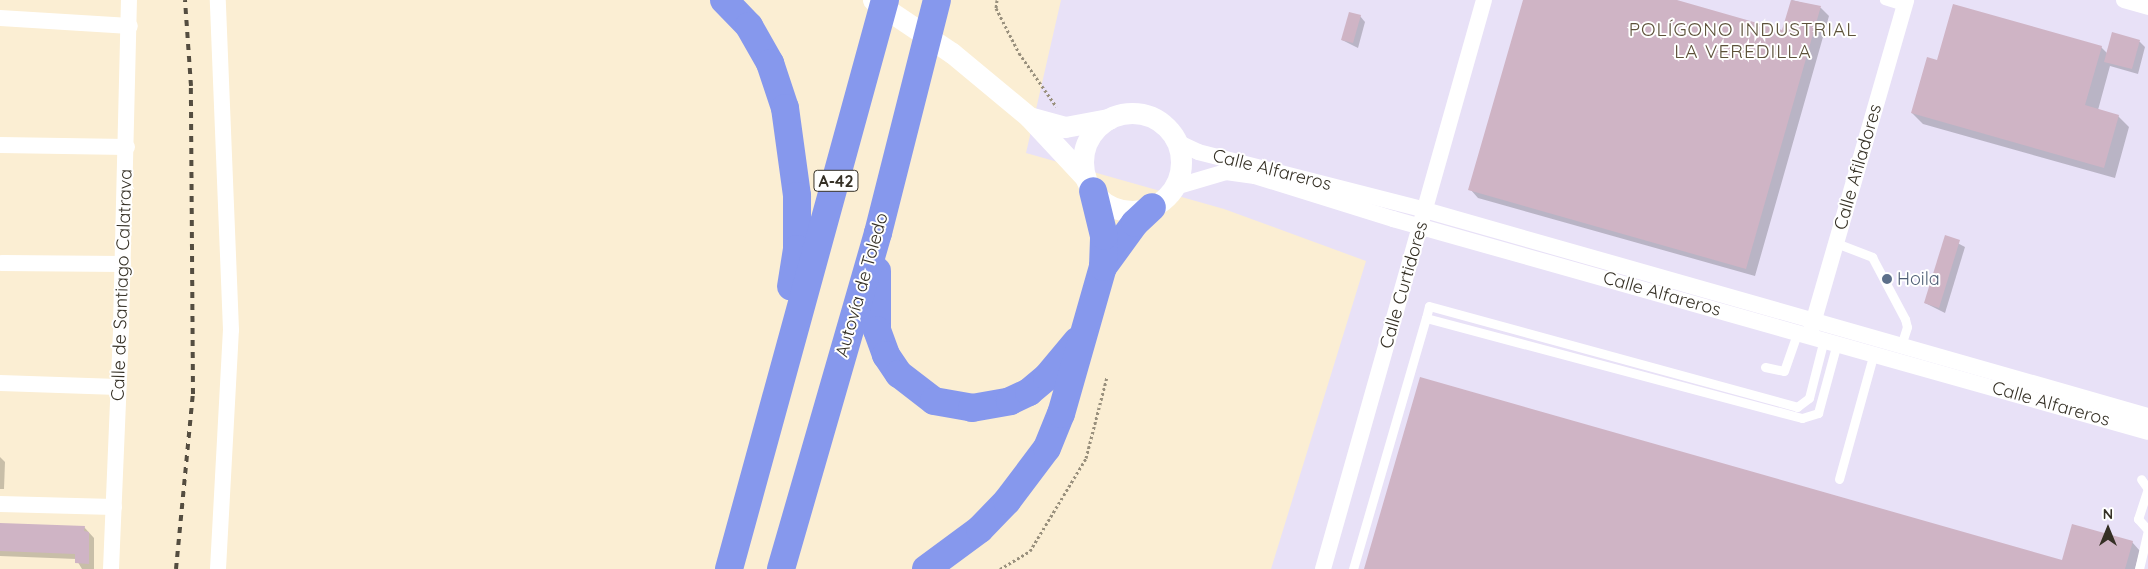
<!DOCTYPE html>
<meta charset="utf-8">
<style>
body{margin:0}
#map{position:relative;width:2148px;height:569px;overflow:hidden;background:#fbeed3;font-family:Quicksand,sans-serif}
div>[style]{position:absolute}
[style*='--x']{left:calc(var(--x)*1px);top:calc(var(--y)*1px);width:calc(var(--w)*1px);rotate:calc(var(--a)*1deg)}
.industrial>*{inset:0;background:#e8e1f7}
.shadow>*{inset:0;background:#0003}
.building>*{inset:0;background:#cfb4c5}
.path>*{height:3px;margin-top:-1.5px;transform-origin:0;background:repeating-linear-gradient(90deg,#99907d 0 2.5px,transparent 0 5px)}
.service>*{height:9px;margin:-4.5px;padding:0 4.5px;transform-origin:4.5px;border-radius:4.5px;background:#fff}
.minor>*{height:16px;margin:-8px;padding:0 8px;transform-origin:8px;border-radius:8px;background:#fff}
.tertiary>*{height:21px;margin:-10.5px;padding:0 10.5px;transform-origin:10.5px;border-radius:10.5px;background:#fff}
.tertiary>.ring{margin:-10.5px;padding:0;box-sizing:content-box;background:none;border:21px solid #fff;border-radius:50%}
.motorway>*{height:28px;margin:-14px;padding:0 14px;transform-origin:14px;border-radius:14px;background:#8698ed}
.rail>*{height:4px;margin-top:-2px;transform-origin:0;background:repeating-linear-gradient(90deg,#544d40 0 6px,transparent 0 12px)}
.dots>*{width:14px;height:14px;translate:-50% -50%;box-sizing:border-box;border:2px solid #fff;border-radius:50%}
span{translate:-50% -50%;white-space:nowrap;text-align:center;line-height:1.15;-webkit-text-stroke:4px #fff;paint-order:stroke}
.shield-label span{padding:1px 4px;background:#fff;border:1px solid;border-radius:4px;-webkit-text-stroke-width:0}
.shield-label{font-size:16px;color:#353025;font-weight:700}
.street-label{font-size:18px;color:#353025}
.service-label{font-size:18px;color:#4e5e75}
.left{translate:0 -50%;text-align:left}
.neighbourhood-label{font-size:19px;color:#5d523a;letter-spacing:1px}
.north{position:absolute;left:2083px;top:504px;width:50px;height:50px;-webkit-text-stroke:4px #fff;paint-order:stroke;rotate:0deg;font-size:14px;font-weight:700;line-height:20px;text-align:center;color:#353025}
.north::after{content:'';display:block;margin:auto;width:18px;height:22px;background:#353025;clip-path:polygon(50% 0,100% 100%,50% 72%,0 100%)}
</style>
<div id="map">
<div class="industrial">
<i style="clip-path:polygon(1061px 0,2148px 0,2148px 569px,1271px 569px,1366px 261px,1224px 209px,1026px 153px)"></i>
</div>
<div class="shadow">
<i style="clip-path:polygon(1524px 0,1673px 0,1783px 31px,1792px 0,1821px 8px,1829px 16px,1755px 276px,1478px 198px,1470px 189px)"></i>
<i style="clip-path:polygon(1360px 16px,1365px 22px,1358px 48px,1342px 40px)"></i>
<i style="clip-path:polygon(2113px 34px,2140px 42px,2145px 47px,2138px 74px,2110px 66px,2098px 110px,2118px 116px,2129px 127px,2115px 178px,1923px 124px,1912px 113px,1937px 62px,2101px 47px,2107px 53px)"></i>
<i style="clip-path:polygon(1946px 237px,1965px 247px,1945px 313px,1925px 303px)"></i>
<i style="clip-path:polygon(0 457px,5px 462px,4px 489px,0 489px)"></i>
<i style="clip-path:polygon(0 524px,84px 527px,94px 538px,94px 569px,82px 569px,76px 559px,0 556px)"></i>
<i style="clip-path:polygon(2132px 542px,2140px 551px,2135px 569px,1366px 569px,2063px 561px)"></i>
</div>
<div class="building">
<i style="clip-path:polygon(1523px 0,1677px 0,1782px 30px,1791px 0,1821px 6px,1746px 269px,1468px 190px)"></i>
<i style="clip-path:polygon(1953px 4px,2102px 46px,2085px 105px,2119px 115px,2104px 168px,1911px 113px,1927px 57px,1937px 60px)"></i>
<i style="clip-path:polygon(1349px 12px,1361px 15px,1353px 43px,1341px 40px)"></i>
<i style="clip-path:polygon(2112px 32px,2140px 40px,2132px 69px,2104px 62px)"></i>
<i style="clip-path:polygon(1945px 235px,1960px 240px,1939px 308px,1924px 303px)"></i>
<i style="clip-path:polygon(1420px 377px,2062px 560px,2072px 524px,2133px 541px,2125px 569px,1364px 569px)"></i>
<i style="clip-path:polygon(0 523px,85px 526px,84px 531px,89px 532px,89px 564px,75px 563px,75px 554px,0 551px)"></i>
</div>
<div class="path">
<i style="--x:997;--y:0;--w:8;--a:97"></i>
<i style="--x:996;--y:8;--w:51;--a:62.9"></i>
<i style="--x:1019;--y:53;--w:65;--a:55.1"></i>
<i style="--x:1000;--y:569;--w:35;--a:-31"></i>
<i style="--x:1030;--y:551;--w:109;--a:-58.9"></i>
<i style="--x:1086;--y:458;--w:84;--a:-75.5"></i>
</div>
<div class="service">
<i style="--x:1884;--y:0;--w:21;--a:17"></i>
<i style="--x:1836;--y:243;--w:39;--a:21"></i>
<i style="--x:1872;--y:257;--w:70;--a:62"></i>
<i style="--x:1905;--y:319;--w:8;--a:76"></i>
<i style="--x:1907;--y:327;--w:19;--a:108"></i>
<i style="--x:1426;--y:318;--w:12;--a:-76"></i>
<i style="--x:1429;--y:306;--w:382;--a:15.3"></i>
<i style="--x:1797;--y:407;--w:15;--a:-37"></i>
<i style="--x:1809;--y:398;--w:61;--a:-75.7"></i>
<i style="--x:1765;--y:367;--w:19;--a:12"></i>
<i style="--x:1784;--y:371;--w:42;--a:-70.7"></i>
<i style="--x:1839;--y:479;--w:131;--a:-74.5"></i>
<i style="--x:1353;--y:569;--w:261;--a:-73.8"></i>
<i style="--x:1426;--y:318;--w:389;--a:14.9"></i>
<i style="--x:1802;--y:418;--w:17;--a:-17"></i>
<i style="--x:1818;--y:413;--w:73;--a:-74.8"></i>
<i style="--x:2139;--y:569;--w:40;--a:-77"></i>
<i style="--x:2148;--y:530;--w:15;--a:-132"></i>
<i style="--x:2138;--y:519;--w:32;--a:-72"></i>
<i style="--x:2148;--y:489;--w:12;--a:-125"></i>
</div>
<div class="minor">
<i style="--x:2124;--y:0;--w:25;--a:16"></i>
<i style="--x:0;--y:18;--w:130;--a:3.5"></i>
<i style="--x:1177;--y:142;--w:23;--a:25"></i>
<i style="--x:1198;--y:152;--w:234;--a:14.3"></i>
<i style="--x:1425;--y:210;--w:752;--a:15.9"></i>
<i style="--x:0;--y:145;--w:127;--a:0.9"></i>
<i style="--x:1175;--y:187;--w:53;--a:-16.4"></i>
<i style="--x:1226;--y:172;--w:29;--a:8"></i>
<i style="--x:1255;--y:176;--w:145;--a:17.3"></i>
<i style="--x:1393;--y:219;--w:784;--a:15.75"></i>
<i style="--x:2;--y:263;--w:121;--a:0.5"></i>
<i style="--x:1811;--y:330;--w:343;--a:-73.9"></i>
<i style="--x:0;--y:383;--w:118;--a:1.9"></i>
<i style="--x:0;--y:504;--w:114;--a:1.5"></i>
<i style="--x:111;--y:569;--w:243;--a:-87.6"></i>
<i style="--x:121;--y:326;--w:326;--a:-88.6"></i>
<i style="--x:218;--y:569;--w:239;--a:-86.9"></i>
<i style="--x:231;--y:330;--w:330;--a:-92.3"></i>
<i style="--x:1323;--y:569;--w:591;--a:-74.2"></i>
</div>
<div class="tertiary">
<i style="--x:873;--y:0;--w:95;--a:33.9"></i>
<i style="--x:952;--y:53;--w:100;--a:39.7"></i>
<i style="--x:1029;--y:117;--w:82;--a:47"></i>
<i class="ring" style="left:1083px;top:113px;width:77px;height:77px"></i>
<i style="--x:1032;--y:118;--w:34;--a:15"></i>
<i style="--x:1065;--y:127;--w:45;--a:-10.3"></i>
</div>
<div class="motorway">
<i style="--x:724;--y:0;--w:36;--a:46"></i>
<i style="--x:749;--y:26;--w:43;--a:60.4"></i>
<i style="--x:770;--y:63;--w:47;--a:71.6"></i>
<i style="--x:785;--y:108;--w:89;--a:82.2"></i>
<i style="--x:797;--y:196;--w:53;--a:90"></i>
<i style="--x:797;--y:249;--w:38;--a:99"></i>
<i style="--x:1103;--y:267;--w:54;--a:-54"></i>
<i style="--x:1135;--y:223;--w:23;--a:-43"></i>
<i style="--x:877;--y:271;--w:59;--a:90"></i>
<i style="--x:877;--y:330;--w:27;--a:70"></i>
<i style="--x:886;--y:355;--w:23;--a:56"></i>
<i style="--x:899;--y:374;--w:44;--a:37.6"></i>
<i style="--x:934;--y:401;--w:39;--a:10"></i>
<i style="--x:972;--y:408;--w:39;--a:-10"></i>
<i style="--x:1010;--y:401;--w:21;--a:-25"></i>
<i style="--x:1029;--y:392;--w:23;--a:-40"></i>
<i style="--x:1047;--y:377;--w:47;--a:-50.2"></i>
<i style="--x:729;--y:569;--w:590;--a:-74.67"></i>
<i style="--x:781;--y:569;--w:350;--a:-73.9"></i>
<i style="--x:878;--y:233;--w:240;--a:-75.8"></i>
<i style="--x:926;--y:569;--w:67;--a:-36.5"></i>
<i style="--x:980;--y:529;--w:39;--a:-46"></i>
<i style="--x:1007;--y:501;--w:66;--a:-53"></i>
<i style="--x:1047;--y:448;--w:37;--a:-68"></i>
<i style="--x:1061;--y:414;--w:153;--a:-74.1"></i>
<i style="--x:1103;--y:267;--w:31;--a:-88"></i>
<i style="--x:1104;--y:236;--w:46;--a:-103.7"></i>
</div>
<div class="rail">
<i style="--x:176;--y:569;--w:176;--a:-84.5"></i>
<i style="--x:193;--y:394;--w:308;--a:-90.4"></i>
<i style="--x:191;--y:86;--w:86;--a:-94"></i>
</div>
<div class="dots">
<i style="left:1887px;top:279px;background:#5c6f8a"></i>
</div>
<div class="shield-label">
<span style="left:836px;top:181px">A-42</span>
</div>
<div class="street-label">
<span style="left:1858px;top:167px;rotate:-74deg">Calle Afiladores</span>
<span style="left:1272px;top:170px;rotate:14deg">Calle Alfareros</span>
<span style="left:122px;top:285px;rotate:-88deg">Calle de Santiago Calatrava</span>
<span style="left:862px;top:285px;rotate:-74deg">Autovía de Toledo</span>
<span style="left:1404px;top:285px;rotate:-74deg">Calle Curtidores</span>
<span style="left:1662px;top:294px;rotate:16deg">Calle Alfareros</span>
<span style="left:2051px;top:404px;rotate:16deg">Calle Alfareros</span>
</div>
<div class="service-label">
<span class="left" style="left:1897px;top:279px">Hoila</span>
</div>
<div class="neighbourhood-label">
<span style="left:1743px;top:41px">POLÍGONO INDUSTRIAL<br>LA VEREDILLA</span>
</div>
<div class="north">N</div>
</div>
